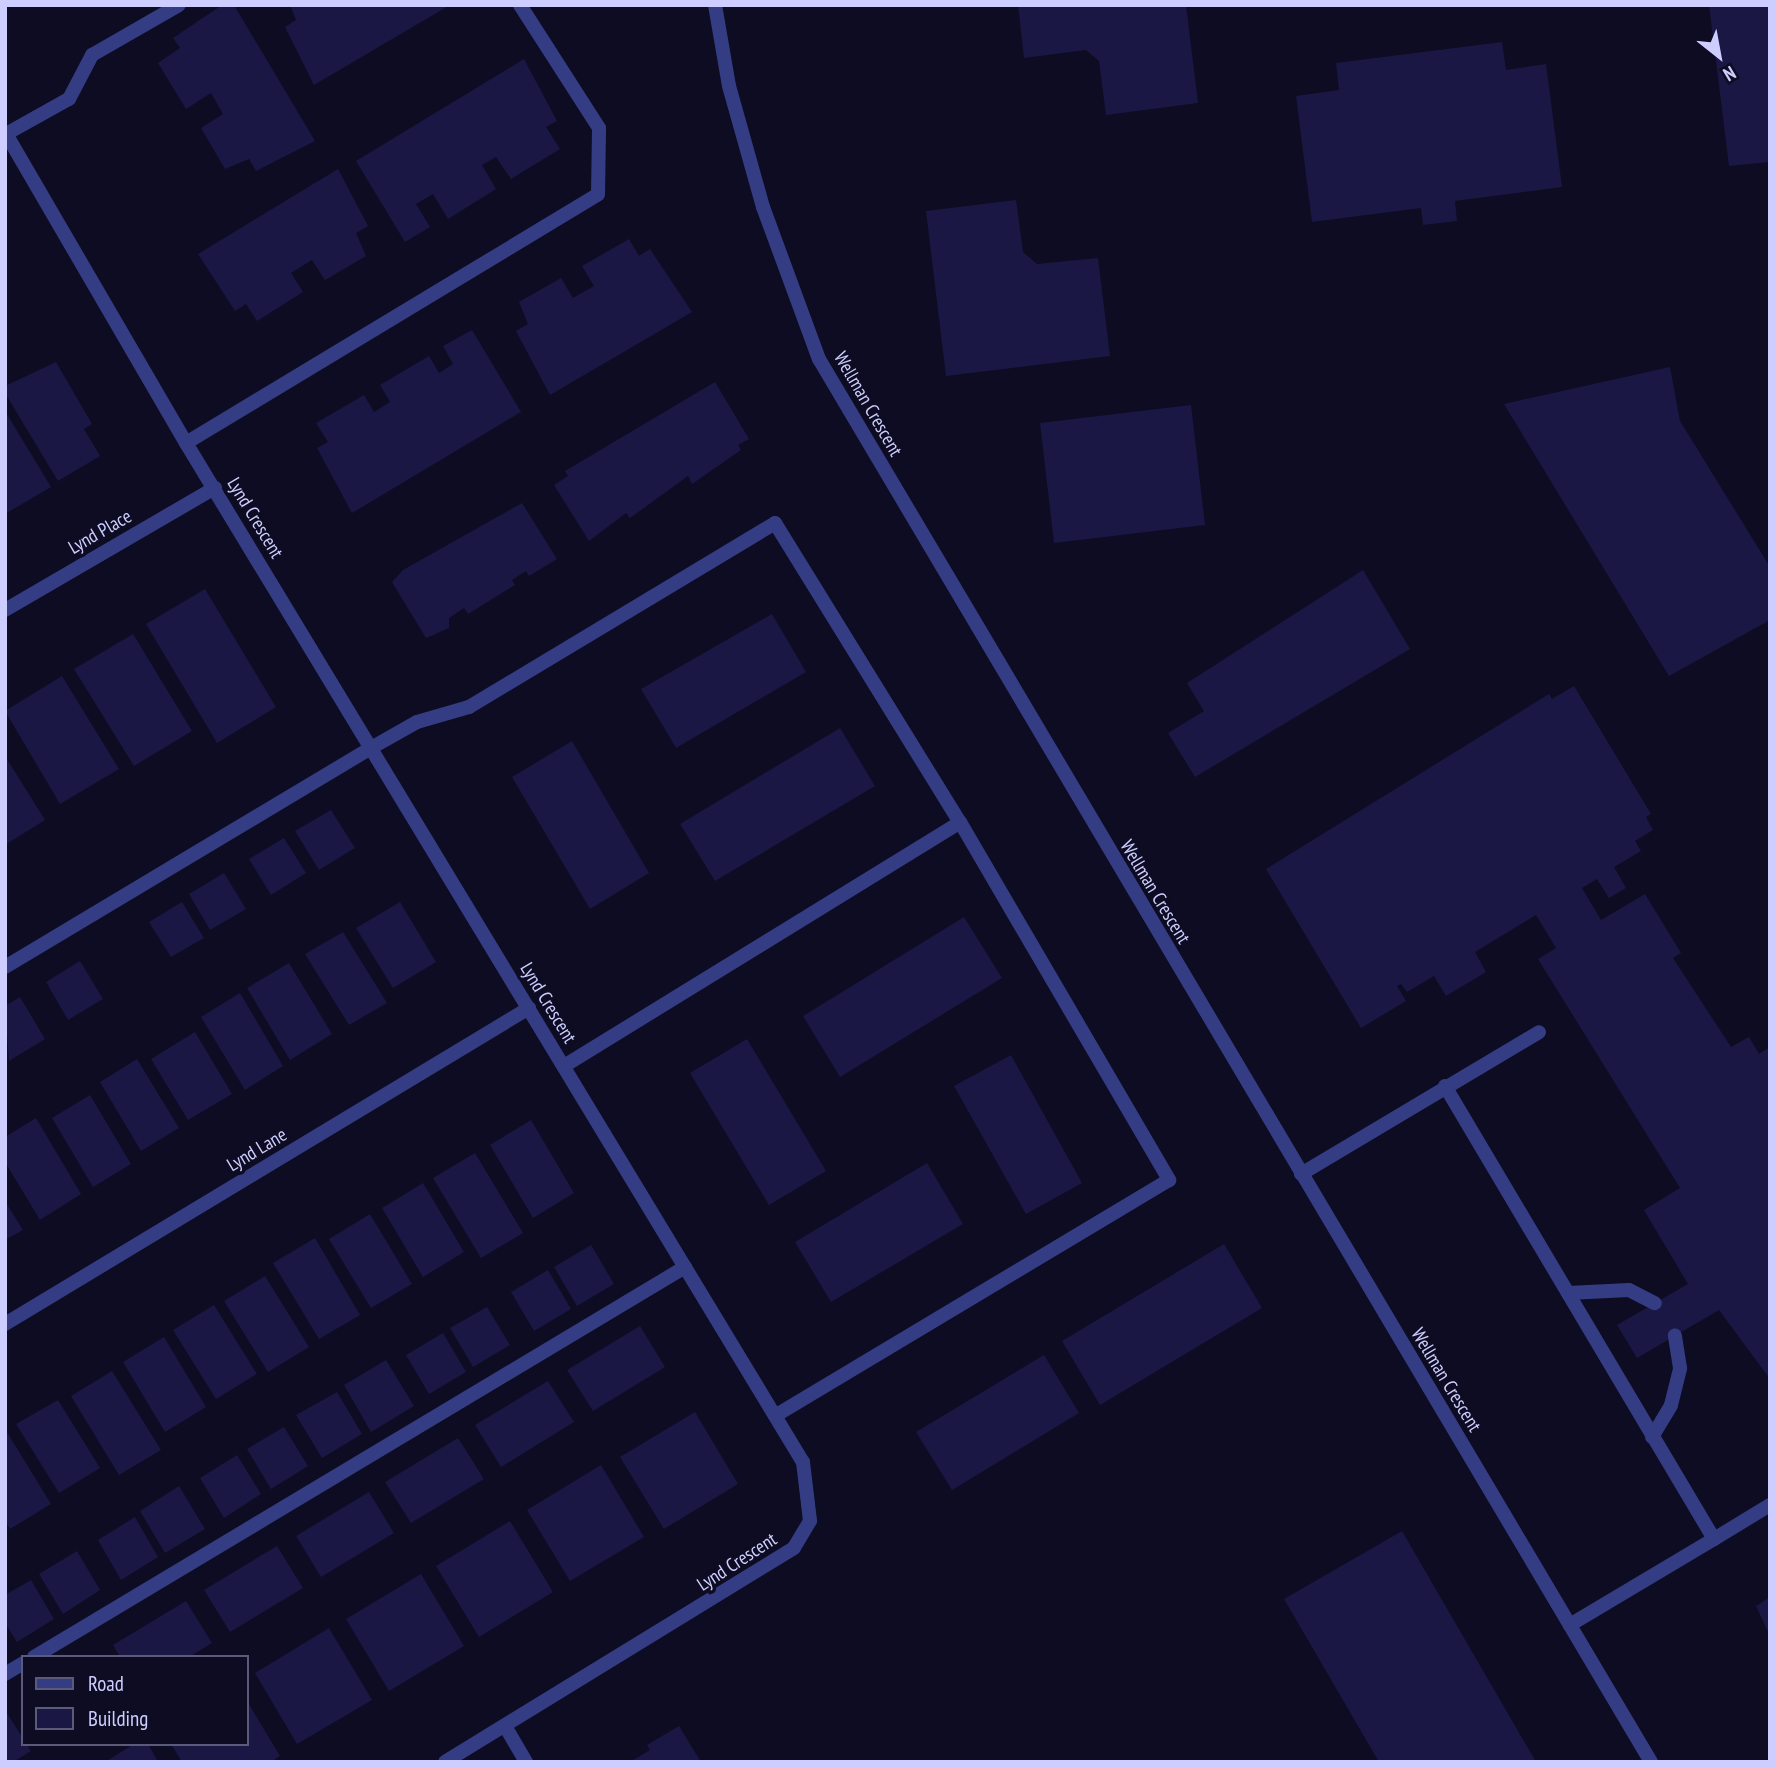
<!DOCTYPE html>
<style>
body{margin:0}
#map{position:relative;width:1775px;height:1767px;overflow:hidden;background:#0d0c22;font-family:"PT Sans Narrow",sans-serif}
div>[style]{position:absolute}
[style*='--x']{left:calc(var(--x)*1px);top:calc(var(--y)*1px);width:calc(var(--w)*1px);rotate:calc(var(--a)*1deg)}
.building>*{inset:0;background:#1a1744}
.lane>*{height:14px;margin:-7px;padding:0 7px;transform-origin:7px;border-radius:7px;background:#343d84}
.street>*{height:14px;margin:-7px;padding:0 7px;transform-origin:7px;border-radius:7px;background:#343d84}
span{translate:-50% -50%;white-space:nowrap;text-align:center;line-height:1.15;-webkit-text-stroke:7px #0d0c22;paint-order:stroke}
.street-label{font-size:19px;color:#cdceff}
.frame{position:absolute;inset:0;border:7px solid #cdceff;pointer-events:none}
.legend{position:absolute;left:21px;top:1655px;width:228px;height:91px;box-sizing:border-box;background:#0d0c22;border:2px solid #5a5a7a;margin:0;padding:9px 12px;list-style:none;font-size:21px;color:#cdceff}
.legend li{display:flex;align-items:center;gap:14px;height:35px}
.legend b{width:35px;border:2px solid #5a5a7a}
.north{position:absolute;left:1684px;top:21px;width:70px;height:70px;-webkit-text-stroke:5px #0d0c22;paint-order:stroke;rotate:149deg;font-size:19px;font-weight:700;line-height:28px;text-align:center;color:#cdceff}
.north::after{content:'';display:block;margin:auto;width:24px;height:32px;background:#cdceff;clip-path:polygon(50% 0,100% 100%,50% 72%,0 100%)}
</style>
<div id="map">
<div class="building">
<i style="clip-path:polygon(222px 5px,234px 5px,315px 141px,256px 171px,249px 159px,225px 169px,201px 128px,223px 114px,211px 93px,186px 109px,158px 63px,180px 48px,173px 38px)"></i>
<i style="clip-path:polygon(290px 5px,450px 5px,314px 85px,285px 27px,296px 20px)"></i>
<i style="clip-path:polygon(1018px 5px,1186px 5px,1198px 103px,1106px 115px,1099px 61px,1086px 50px,1024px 58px)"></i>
<i style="clip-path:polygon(1709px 5px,1770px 5px,1770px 162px,1729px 166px)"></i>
<i style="clip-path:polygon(1502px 42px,1506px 70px,1546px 64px,1562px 187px,1455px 201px,1457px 221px,1423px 225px,1421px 208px,1312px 222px,1296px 96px,1339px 90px,1336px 63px)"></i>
<i style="clip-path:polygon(524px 59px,557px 121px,546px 127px,560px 149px,511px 179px,496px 157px,482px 165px,496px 189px,448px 219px,433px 194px,416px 204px,430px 227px,405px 242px,356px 161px)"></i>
<i style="clip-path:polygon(338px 169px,368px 226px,356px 233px,366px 256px,325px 280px,312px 260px,291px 273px,303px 292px,257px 321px,246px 304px,235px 311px,198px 254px)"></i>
<i style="clip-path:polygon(1016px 200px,1023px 252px,1037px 264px,1098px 258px,1110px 356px,946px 376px,926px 211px)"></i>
<i style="clip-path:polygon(629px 239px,639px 256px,650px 249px,692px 312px,550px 395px,516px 331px,528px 324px,519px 302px,561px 278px,573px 298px,594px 286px,582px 266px)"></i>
<i style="clip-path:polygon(472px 330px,521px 412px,352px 513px,317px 448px,328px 442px,316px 423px,364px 395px,374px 412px,390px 402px,380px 385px,429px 356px,439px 373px,453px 364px,443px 346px)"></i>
<i style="clip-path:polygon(56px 362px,92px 424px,84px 429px,100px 456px,58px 481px,5px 393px,5px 386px)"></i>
<i style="clip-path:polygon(1670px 367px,1680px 421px,1770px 567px,1770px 620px,1669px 676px,1504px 404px)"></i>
<i style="clip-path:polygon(715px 382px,749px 439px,738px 445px,741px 450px,692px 484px,688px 476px,630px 518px,626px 513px,589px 541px,554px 485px,568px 476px,565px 471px)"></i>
<i style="clip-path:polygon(1191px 405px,1205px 525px,1054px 543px,1040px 423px)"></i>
<i style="clip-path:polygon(5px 411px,51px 487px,5px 514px)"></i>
<i style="clip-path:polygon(522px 503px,557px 559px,529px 576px,526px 571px,512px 580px,515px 585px,468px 614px,464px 608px,449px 618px,449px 628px,426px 638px,392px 582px,403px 570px)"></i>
<i style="clip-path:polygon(1363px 570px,1410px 649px,1195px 777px,1168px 733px,1204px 711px,1187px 683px)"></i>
<i style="clip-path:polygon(205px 589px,276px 707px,217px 743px,146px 624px)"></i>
<i style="clip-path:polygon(772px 614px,806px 672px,676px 748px,641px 689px)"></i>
<i style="clip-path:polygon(133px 634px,192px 731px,134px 766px,74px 669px)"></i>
<i style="clip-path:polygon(62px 676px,119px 769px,60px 804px,5px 711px)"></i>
<i style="clip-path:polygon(1574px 686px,1651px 814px,1646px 817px,1653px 830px,1635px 841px,1641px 851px,1614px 867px,1626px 888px,1609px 898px,1597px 879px,1582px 888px,1601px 920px,1645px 894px,1681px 953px,1673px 958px,1731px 1047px,1749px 1037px,1759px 1054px,1770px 1047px,1770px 1379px,1719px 1310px,1637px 1358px,1617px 1325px,1688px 1284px,1644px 1210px,1680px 1188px,1538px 959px,1556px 948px,1536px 915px,1475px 952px,1486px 972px,1446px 996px,1434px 976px,1407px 992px,1401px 984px,1397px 986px,1406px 1001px,1361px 1028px,1266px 869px,1549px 694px,1552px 699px)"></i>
<i style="clip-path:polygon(840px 728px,875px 786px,715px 881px,680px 824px)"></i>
<i style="clip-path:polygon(572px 741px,649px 873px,590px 909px,512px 777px)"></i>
<i style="clip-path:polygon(5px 756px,45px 820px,5px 845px)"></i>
<i style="clip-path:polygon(331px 810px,355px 848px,319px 870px,295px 831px)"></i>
<i style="clip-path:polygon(284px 838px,306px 873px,271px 895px,249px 859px)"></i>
<i style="clip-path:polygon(224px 873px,246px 909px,210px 930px,189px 894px)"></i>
<i style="clip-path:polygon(182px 902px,204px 938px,171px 957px,149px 922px)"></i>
<i style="clip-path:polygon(400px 902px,436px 962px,393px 988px,356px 928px)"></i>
<i style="clip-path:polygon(964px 917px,1002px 978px,840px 1077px,803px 1016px)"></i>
<i style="clip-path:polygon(343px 932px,387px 1003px,349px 1025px,305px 954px)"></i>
<i style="clip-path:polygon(80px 961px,103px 999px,68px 1020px,46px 982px)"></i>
<i style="clip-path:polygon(289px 963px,332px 1034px,290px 1060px,247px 988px)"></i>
<i style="clip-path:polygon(240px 993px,283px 1066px,245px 1090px,201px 1017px)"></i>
<i style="clip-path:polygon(20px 997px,45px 1039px,9px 1061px,5px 1006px)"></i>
<i style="clip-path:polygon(195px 1032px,232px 1094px,188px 1120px,151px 1059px)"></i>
<i style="clip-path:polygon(747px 1039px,826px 1171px,769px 1205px,690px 1073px)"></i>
<i style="clip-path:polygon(1011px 1055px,1082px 1183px,1026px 1214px,954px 1086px)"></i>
<i style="clip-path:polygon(137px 1059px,179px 1128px,141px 1151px,100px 1082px)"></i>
<i style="clip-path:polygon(90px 1095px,131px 1164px,93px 1187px,52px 1118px)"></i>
<i style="clip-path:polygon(36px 1118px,81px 1194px,40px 1220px,5px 1162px,5px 1137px)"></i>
<i style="clip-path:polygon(531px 1120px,574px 1193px,533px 1218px,490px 1145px)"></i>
<i style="clip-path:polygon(475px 1153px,523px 1233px,481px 1258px,433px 1178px)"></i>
<i style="clip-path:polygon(927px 1163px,963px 1224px,831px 1302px,795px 1242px)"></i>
<i style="clip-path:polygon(423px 1183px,464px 1252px,423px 1277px,382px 1208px)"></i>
<i style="clip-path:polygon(5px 1201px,23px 1230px,5px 1240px)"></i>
<i style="clip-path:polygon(370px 1214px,412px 1284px,371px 1308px,329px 1239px)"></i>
<i style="clip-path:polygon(315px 1238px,360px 1315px,319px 1339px,273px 1263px)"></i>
<i style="clip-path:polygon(1224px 1244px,1262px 1308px,1100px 1405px,1062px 1341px)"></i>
<i style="clip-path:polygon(591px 1245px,614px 1284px,577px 1306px,554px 1267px)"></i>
<i style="clip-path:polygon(548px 1270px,571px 1309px,534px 1331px,511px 1292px)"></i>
<i style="clip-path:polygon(265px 1276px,309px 1347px,268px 1372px,224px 1301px)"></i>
<i style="clip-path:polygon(214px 1305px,257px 1374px,216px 1399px,173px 1330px)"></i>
<i style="clip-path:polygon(487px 1307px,510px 1345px,473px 1367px,450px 1328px)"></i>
<i style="clip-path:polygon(640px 1326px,665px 1367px,593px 1411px,567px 1370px)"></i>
<i style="clip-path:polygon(443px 1333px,466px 1372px,429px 1394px,406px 1355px)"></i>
<i style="clip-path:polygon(164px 1337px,206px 1407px,165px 1432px,123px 1362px)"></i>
<i style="clip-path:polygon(1044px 1355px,1079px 1413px,952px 1490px,916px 1432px)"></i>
<i style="clip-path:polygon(386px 1360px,414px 1406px,371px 1432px,344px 1385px)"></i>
<i style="clip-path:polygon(112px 1371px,161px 1450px,119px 1475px,71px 1396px)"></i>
<i style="clip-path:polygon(548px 1381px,574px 1422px,501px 1467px,475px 1425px)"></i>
<i style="clip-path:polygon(337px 1392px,362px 1434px,322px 1458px,296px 1415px)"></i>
<i style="clip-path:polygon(58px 1400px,100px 1468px,59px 1493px,16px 1424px)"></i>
<i style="clip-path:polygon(695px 1412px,738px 1484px,664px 1529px,620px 1457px)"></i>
<i style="clip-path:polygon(284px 1427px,308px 1466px,271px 1489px,247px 1449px)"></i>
<i style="clip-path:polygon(5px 1429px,51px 1504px,10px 1529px,5px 1521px)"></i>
<i style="clip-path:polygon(458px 1438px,484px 1479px,411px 1523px,385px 1482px)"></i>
<i style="clip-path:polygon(237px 1455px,261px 1494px,224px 1518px,200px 1478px)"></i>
<i style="clip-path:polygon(601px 1465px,644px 1537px,570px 1581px,527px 1510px)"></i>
<i style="clip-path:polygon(179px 1486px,205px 1529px,165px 1553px,140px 1511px)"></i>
<i style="clip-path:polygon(369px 1492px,394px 1533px,321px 1577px,296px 1536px)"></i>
<i style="clip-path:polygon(135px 1517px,158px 1557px,121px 1580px,98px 1540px)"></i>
<i style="clip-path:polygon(510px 1521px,553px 1592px,479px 1637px,436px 1566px)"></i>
<i style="clip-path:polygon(1402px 1531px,1536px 1762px,1379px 1762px,1284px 1599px)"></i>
<i style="clip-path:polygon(277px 1546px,303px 1588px,230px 1632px,204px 1590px)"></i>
<i style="clip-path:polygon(77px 1551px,100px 1590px,63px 1614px,39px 1574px)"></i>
<i style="clip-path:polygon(421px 1574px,464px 1646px,389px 1691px,346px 1619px)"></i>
<i style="clip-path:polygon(31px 1580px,54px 1619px,17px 1642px,5px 1623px,5px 1595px)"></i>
<i style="clip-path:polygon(1770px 1597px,1770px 1636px,1756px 1606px)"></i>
<i style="clip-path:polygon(186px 1601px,212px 1643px,189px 1657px,120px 1657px,113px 1645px)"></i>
<i style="clip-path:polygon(329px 1628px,372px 1700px,297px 1744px,255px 1673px)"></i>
<i style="clip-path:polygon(247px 1701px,280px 1756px,271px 1762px,182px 1762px,171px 1744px,247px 1744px)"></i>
<i style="clip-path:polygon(5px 1710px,31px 1751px,13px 1762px,5px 1762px)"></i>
<i style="clip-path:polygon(679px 1726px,701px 1762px,630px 1762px,650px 1750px,647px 1745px)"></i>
<i style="clip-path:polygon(134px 1744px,148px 1744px,158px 1762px,105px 1762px)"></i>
</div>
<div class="lane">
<i style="--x:5;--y:967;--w:427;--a:-30.9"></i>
<i style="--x:1445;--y:1086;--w:527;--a:59.3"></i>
<i style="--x:1714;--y:1539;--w:168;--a:149.2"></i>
<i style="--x:1301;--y:1174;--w:277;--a:-30.8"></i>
<i style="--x:1568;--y:1293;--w:61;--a:-2.8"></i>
<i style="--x:1629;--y:1290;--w:29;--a:27"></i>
<i style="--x:1652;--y:1437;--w:37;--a:-59"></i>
<i style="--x:1671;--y:1405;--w:38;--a:-76"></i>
<i style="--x:1680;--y:1368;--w:33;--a:-99"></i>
<i style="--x:1714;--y:1539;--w:66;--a:-31.3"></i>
<i style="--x:34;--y:1657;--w:759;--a:-30.92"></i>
<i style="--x:5;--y:1674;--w:21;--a:-31"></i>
<i style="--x:505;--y:1726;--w:42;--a:59.7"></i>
</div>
<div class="street">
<i style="--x:715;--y:5;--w:82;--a:80.2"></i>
<i style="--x:729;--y:86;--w:126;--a:74.3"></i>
<i style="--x:763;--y:207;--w:162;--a:69.8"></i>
<i style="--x:819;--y:359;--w:1631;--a:59.33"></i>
<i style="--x:5;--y:132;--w:360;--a:59.8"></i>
<i style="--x:186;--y:443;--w:1191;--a:58.81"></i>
<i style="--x:803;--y:1462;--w:59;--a:83.2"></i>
<i style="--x:810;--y:1521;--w:31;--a:121"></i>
<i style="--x:794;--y:1548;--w:409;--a:148.5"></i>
<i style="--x:6;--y:134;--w:72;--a:-29.1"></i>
<i style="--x:69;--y:99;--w:50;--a:-62.4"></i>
<i style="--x:92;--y:55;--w:100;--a:-29.9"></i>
<i style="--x:186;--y:443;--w:481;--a:-31.1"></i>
<i style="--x:598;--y:194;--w:66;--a:-89.1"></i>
<i style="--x:599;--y:128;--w:146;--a:-122.7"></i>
<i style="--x:5;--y:610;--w:243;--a:-30.2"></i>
<i style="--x:371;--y:748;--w:53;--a:-29.5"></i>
<i style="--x:417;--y:722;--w:54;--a:-16.1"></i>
<i style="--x:469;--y:707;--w:357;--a:-31"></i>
<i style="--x:775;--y:523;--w:352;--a:58.3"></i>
<i style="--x:564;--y:1066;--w:465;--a:-31.6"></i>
<i style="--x:960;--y:822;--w:415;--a:59.7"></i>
<i style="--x:1169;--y:1180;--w:459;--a:149.1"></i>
<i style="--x:5;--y:1324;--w:612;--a:-31.09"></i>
</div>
<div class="street-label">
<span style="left:868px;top:404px;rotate:60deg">Wellman Crescent</span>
<span style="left:255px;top:518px;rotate:59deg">Lynd Crescent</span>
<span style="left:100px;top:532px;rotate:-30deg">Lynd Place</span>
<span style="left:1155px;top:892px;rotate:59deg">Wellman Crescent</span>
<span style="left:548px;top:1003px;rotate:59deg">Lynd Crescent</span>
<span style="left:257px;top:1150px;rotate:-31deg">Lynd Lane</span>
<span style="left:1446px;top:1380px;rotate:59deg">Wellman Crescent</span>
<span style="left:737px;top:1562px;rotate:-33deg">Lynd Crescent</span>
</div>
<div class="frame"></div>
<ul class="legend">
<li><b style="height:9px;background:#343d84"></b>Road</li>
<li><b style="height:19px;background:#1a1744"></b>Building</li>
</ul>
<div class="north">N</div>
</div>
